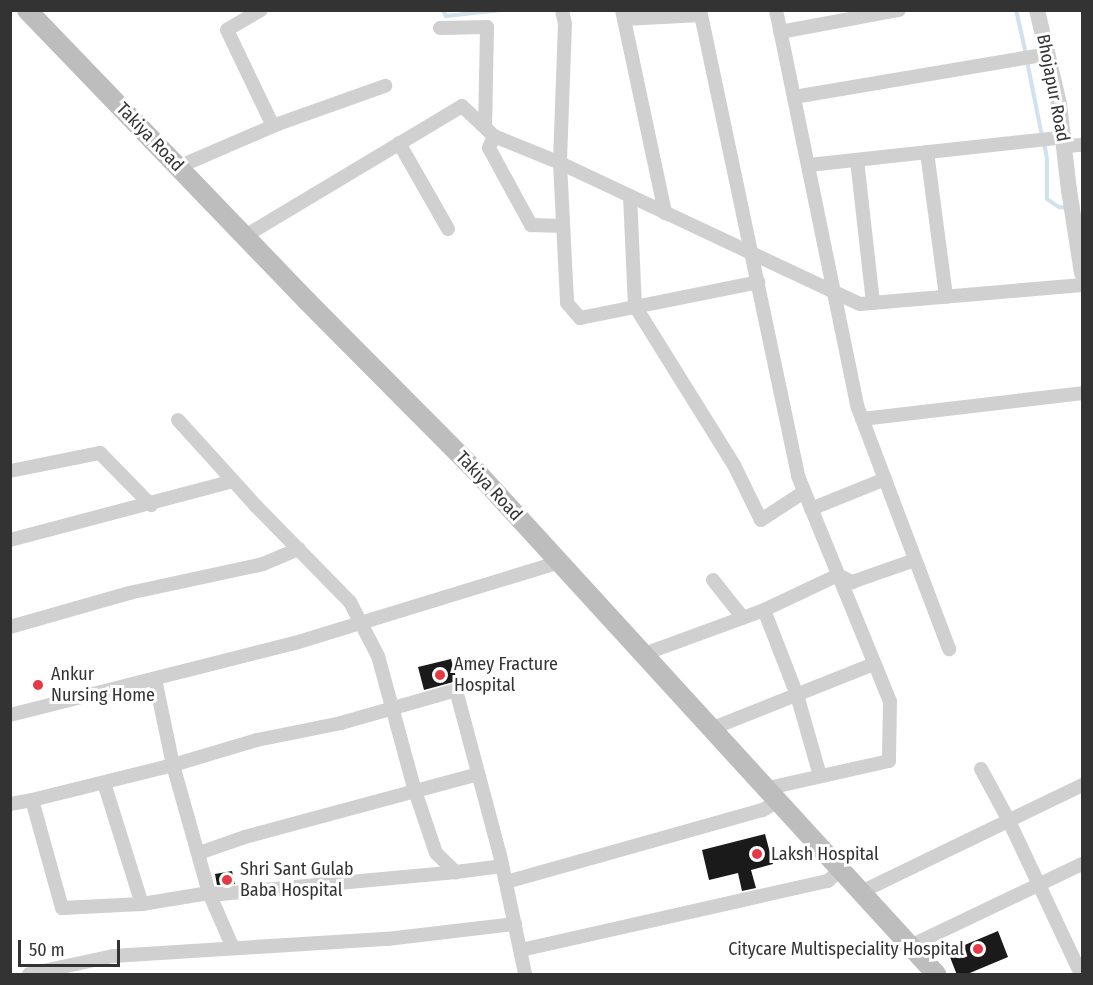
<!DOCTYPE html>
<style>
body{margin:0}
#map{position:relative;width:1093px;height:985px;overflow:hidden;background:#fff;font-family:"Fira Sans Condensed",sans-serif}
div>[style]{position:absolute}
[style*='--x']{left:calc(var(--x)*1px);top:calc(var(--y)*1px);width:calc(var(--w)*1px);rotate:calc(var(--a)*1deg)}
.stream>*{height:4px;margin:-2px;padding:0 2px;transform-origin:2px;border-radius:2px;background:#cfe2ee}
.building>*{inset:0;background:#1a1a1a}
.minor>*{height:14px;margin:-7px;padding:0 7px;transform-origin:7px;border-radius:7px;background:#d0d0d0}
.tertiary>*{height:16px;margin:-8px;padding:0 8px;transform-origin:8px;border-radius:8px;background:#d0d0d0}
.secondary>*{height:20px;margin:-10px;padding:0 10px;transform-origin:10px;border-radius:10px;background:#bdbdbd}
.dots>*{width:16px;height:16px;translate:-50% -50%;box-sizing:border-box;border:3px solid #fff;border-radius:50%}
span{translate:-50% -50%;white-space:nowrap;text-align:center;line-height:1.15;-webkit-text-stroke:6px #fff;paint-order:stroke}
.street-label{font-size:18px;color:#333}
.poi-label{font-size:18px;color:#333}
.left{translate:0 -50%;text-align:left}
.right{translate:-100% -50%;text-align:right}
.frame{position:absolute;inset:0;border:12px solid #333;pointer-events:none}
.scale{position:absolute;left:18px;top:940px;width:102px;height:27px;box-sizing:border-box;border:3px solid #333;border-top:0;padding-left:8px;font-size:18px;line-height:21px;white-space:nowrap;color:#333;-webkit-text-stroke:4px #fff;paint-order:stroke}
</style>
<div id="map">
<div class="stream">
<i style="--x:443;--y:10;--w:7;--a:63"></i>
<i style="--x:446;--y:16;--w:56;--a:-6.1"></i>
<i style="--x:1016;--y:10;--w:45;--a:77.2"></i>
<i style="--x:1027;--y:61;--w:76;--a:78.7"></i>
<i style="--x:1044;--y:143;--w:16;--a:79"></i>
<i style="--x:1047;--y:159;--w:40;--a:90"></i>
<i style="--x:1047;--y:199;--w:14;--a:34"></i>
<i style="--x:1059;--y:207;--w:9;--a:6"></i>
</div>
<div class="building">
<i style="clip-path:polygon(451px 659px,457px 681px,424px 690px,418px 667px)"></i>
<i style="clip-path:polygon(765px 834px,773px 864px,751px 870px,756px 888px,742px 891px,738px 873px,709px 880px,702px 850px)"></i>
<i style="clip-path:polygon(232px 871px,235px 884px,217px 885px,215px 874px)"></i>
<i style="clip-path:polygon(998px 931px,1008px 957px,965px 975px,957px 975px,948px 952px)"></i>
</div>
<div class="minor">
<i style="--x:261;--y:10;--w:39;--a:150"></i>
<i style="--x:227;--y:30;--w:106;--a:64.4"></i>
<i style="--x:562;--y:10;--w:14;--a:78"></i>
<i style="--x:565;--y:24;--w:139;--a:92.1"></i>
<i style="--x:560;--y:163;--w:140;--a:87.1"></i>
<i style="--x:567;--y:303;--w:20;--a:49"></i>
<i style="--x:580;--y:318;--w:182;--a:-11.4"></i>
<i style="--x:622;--y:10;--w:208;--a:78"></i>
<i style="--x:700;--y:10;--w:476;--a:78.1"></i>
<i style="--x:798;--y:476;--w:243;--a:67.8"></i>
<i style="--x:890;--y:701;--w:60;--a:91"></i>
<i style="--x:889;--y:761;--w:124;--a:167.4"></i>
<i style="--x:776;--y:10;--w:406;--a:78.4"></i>
<i style="--x:858;--y:408;--w:258;--a:69.3"></i>
<i style="--x:624;--y:19;--w:77;--a:-3"></i>
<i style="--x:440;--y:28;--w:47;--a:-1.2"></i>
<i style="--x:487;--y:27;--w:100;--a:91.1"></i>
<i style="--x:780;--y:32;--w:121;--a:-10.5"></i>
<i style="--x:794;--y:97;--w:258;--a:-9.6"></i>
<i style="--x:494;--y:136;--w:13;--a:113"></i>
<i style="--x:489;--y:148;--w:88;--a:61.4"></i>
<i style="--x:531;--y:225;--w:32;--a:2"></i>
<i style="--x:399;--y:143;--w:99;--a:60.3"></i>
<i style="--x:1066;--y:146;--w:16;--a:-4"></i>
<i style="--x:927;--y:152;--w:146;--a:82.5"></i>
<i style="--x:857;--y:160;--w:144;--a:83.6"></i>
<i style="--x:809;--y:165;--w:258;--a:-6.2"></i>
<i style="--x:178;--y:167;--w:109;--a:-23.3"></i>
<i style="--x:278;--y:124;--w:114;--a:-19.6"></i>
<i style="--x:630;--y:196;--w:110;--a:87.4"></i>
<i style="--x:635;--y:306;--w:187;--a:58.1"></i>
<i style="--x:734;--y:465;--w:61;--a:63.9"></i>
<i style="--x:761;--y:520;--w:51;--a:-33.1"></i>
<i style="--x:245;--y:236;--w:253;--a:-30.9"></i>
<i style="--x:462;--y:106;--w:44;--a:43.2"></i>
<i style="--x:494;--y:136;--w:71;--a:22.2"></i>
<i style="--x:560;--y:163;--w:331;--a:25.2"></i>
<i style="--x:860;--y:304;--w:223;--a:-4.9"></i>
<i style="--x:862;--y:419;--w:222;--a:-6.7"></i>
<i style="--x:178;--y:420;--w:116;--a:47.8"></i>
<i style="--x:256;--y:506;--w:134;--a:45.6"></i>
<i style="--x:350;--y:602;--w:61;--a:62.6"></i>
<i style="--x:378;--y:656;--w:140;--a:74.7"></i>
<i style="--x:415;--y:791;--w:65;--a:71.3"></i>
<i style="--x:436;--y:853;--w:28;--a:44"></i>
<i style="--x:10;--y:471;--w:92;--a:-11.3"></i>
<i style="--x:100;--y:453;--w:73;--a:45.6"></i>
<i style="--x:811;--y:509;--w:80;--a:-22.1"></i>
<i style="--x:10;--y:540;--w:231;--a:-14.8"></i>
<i style="--x:713;--y:580;--w:48;--a:51.7"></i>
<i style="--x:764;--y:610;--w:82;--a:-25.3"></i>
<i style="--x:838;--y:575;--w:16;--a:27"></i>
<i style="--x:852;--y:582;--w:67;--a:-19.2"></i>
<i style="--x:10;--y:627;--w:124;--a:-15.9"></i>
<i style="--x:129;--y:593;--w:137;--a:-12.2"></i>
<i style="--x:263;--y:564;--w:39;--a:-23"></i>
<i style="--x:644;--y:654;--w:128;--a:-20.1"></i>
<i style="--x:764;--y:610;--w:91;--a:68.8"></i>
<i style="--x:797;--y:695;--w:84;--a:74.1"></i>
<i style="--x:155;--y:679;--w:88;--a:78.2"></i>
<i style="--x:173;--y:765;--w:133;--a:74.3"></i>
<i style="--x:209;--y:893;--w:68;--a:170.7"></i>
<i style="--x:142;--y:904;--w:80;--a:177.1"></i>
<i style="--x:62;--y:908;--w:112;--a:-105.5"></i>
<i style="--x:32;--y:800;--w:145;--a:-13.9"></i>
<i style="--x:173;--y:765;--w:88;--a:-16.6"></i>
<i style="--x:257;--y:740;--w:86;--a:-11.4"></i>
<i style="--x:341;--y:723;--w:120;--a:-16"></i>
<i style="--x:456;--y:690;--w:171;--a:75.1"></i>
<i style="--x:500;--y:855;--w:122;--a:78.1"></i>
<i style="--x:10;--y:715;--w:294;--a:-14.2"></i>
<i style="--x:295;--y:643;--w:277;--a:-17"></i>
<i style="--x:713;--y:728;--w:173;--a:-21.7"></i>
<i style="--x:981;--y:769;--w:57;--a:61.6"></i>
<i style="--x:1008;--y:819;--w:171;--a:64.8"></i>
<i style="--x:104;--y:783;--w:127;--a:72.6"></i>
<i style="--x:10;--y:804;--w:22;--a:-10"></i>
<i style="--x:199;--y:853;--w:49;--a:-19.2"></i>
<i style="--x:245;--y:837;--w:241;--a:-15.1"></i>
<i style="--x:506;--y:882;--w:267;--a:-15.7"></i>
<i style="--x:763;--y:810;--w:19;--a:-32"></i>
<i style="--x:861;--y:892;--w:246;--a:-25.8"></i>
<i style="--x:209;--y:893;--w:11;--a:5"></i>
<i style="--x:220;--y:894;--w:237;--a:-5.3"></i>
<i style="--x:456;--y:872;--w:46;--a:-7.4"></i>
<i style="--x:209;--y:893;--w:60;--a:66.4"></i>
<i style="--x:910;--y:946;--w:191;--a:-25.5"></i>
<i style="--x:521;--y:950;--w:315;--a:-12.7"></i>
<i style="--x:828;--y:881;--w:18;--a:-43"></i>
<i style="--x:29;--y:974;--w:86;--a:-12.1"></i>
<i style="--x:113;--y:956;--w:275;--a:-3.6"></i>
<i style="--x:387;--y:939;--w:129;--a:-6.7"></i>
</div>
<div class="tertiary">
<i style="--x:1037;--y:10;--w:97;--a:76.8"></i>
<i style="--x:1059;--y:104;--w:87;--a:83.4"></i>
<i style="--x:1069;--y:190;--w:84;--a:81.1"></i>
</div>
<div class="secondary">
<i style="--x:27;--y:10;--w:404;--a:46.1"></i>
<i style="--x:307;--y:301;--w:240;--a:45.2"></i>
<i style="--x:476;--y:471;--w:682;--a:47.56"></i>
</div>
<div class="dots">
<i style="left:440px;top:675px;background:#e63946"></i>
<i style="left:38px;top:685px;background:#e63946"></i>
<i style="left:757px;top:854px;background:#e63946"></i>
<i style="left:227px;top:880px;background:#e63946"></i>
<i style="left:978px;top:949px;background:#e63946"></i>
</div>
<div class="street-label">
<span style="left:1053px;top:88px;rotate:79deg">Bhojapur Road</span>
<span style="left:150px;top:137px;rotate:46deg">Takiya Road</span>
<span style="left:489px;top:486px;rotate:47deg">Takiya Road</span>
</div>
<div class="poi-label">
<span class="left" style="left:454px;top:675px">Amey Fracture<br>Hospital</span>
<span class="left" style="left:51px;top:685px">Ankur<br>Nursing Home</span>
<span class="left" style="left:771px;top:854px">Laksh Hospital</span>
<span class="left" style="left:240px;top:880px">Shri Sant Gulab<br>Baba Hospital</span>
<span class="right" style="left:964px;top:949px">Citycare Multispeciality Hospital</span>
</div>
<div class="frame"></div>
<div class="scale">50 m</div>
</div>
